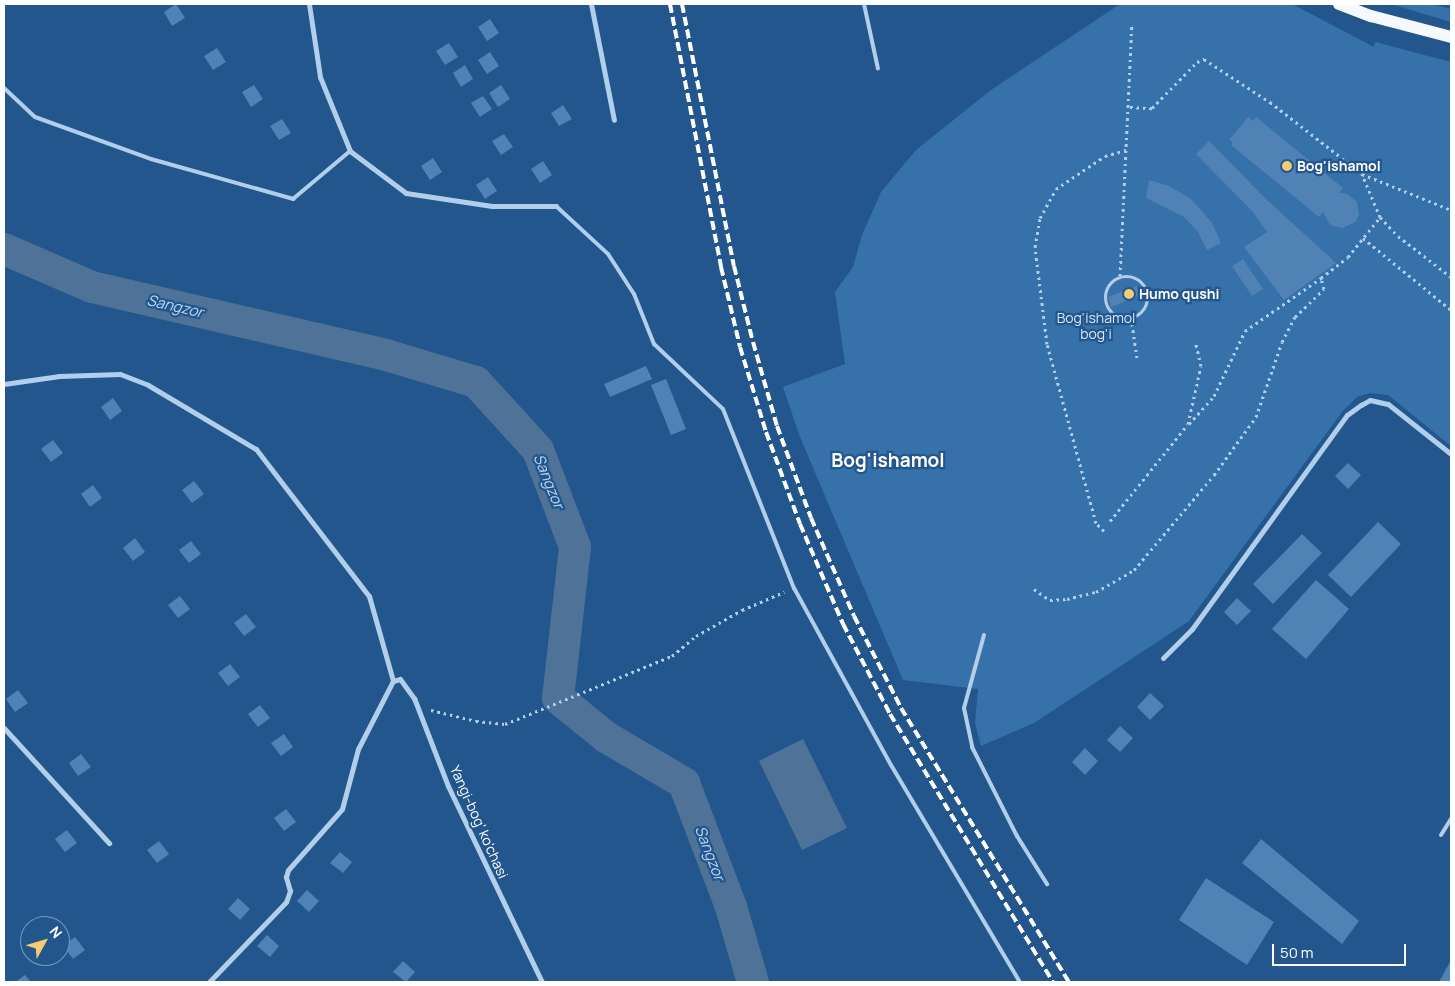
<!DOCTYPE html>
<style>
body{margin:0}
#map{position:relative;width:1455px;height:986px;overflow:hidden;background:#23568c;font-family:Manrope,sans-serif}
div>[style]{position:absolute}
[style*='--x']{left:calc(var(--x)*1px);top:calc(var(--y)*1px);width:calc(var(--w)*1px);rotate:calc(var(--a)*1deg)}
.green>*{inset:0;background:#3771a9}
.water>*{inset:0;background:#4f7298}
.river>*{height:32px;margin:-16px;padding:0 16px;transform-origin:16px;border-radius:16px;background:#4f7298}
.building>*{inset:0;background:#5082b5}
.path>*{height:3px;margin-top:-1.5px;transform-origin:0;background:repeating-linear-gradient(90deg,#b1ceeb 0 2.5px,transparent 0 6.5px)}
.path>.ring{margin:-1.5px;padding:0;box-sizing:content-box;background:none;border:3px solid #b1ceeb;border-radius:50%}
.service>*{height:4px;margin:-2px;padding:0 2px;transform-origin:2px;border-radius:2px;background:#b1ceeb}
.minor>*{height:5px;margin:-2.5px;padding:0 2.5px;transform-origin:2.5px;border-radius:2.5px;background:#b1ceeb}
.primary>*{height:12px;margin:-6px;padding:0 6px;transform-origin:6px;border-radius:6px;background:#f5f9fe}
.rail>*{height:4px;margin-top:-2px;transform-origin:0;background:repeating-linear-gradient(90deg,#fff 0 9px,transparent 0 13px)}
.dots>*{width:14px;height:14px;translate:-50% -50%;box-sizing:border-box;border:2px solid #23568c;border-radius:50%}
span{translate:-50% -50%;white-space:nowrap;text-align:center;line-height:1.15;-webkit-text-stroke:4.5px #23568c;paint-order:stroke}
.poi-label{font-size:14px;color:#fff;font-weight:700}
.left{translate:0 -50%;text-align:left}
.park-label{font-size:14px;color:#d5e7f8}
.street-label{font-size:14px;color:#fff}
.water-label{font-size:15px;color:#bdd8f2;font-style:italic}
.district-label{font-size:19px;color:#fff;font-weight:700}
.frame{position:absolute;inset:0;border:5px solid #fff;pointer-events:none}
.north{position:absolute;left:20px;top:916px;width:50px;height:50px;box-sizing:border-box;background:#23568c;border:1px solid #7b9aba;border-radius:50%;rotate:51deg;font-size:14px;font-weight:700;line-height:20px;text-align:center;color:#fff}
.north::after{content:'';display:block;margin:auto;width:18px;height:22px;background:#f6c973;clip-path:polygon(50% 0,100% 100%,50% 72%,0 100%)}
.scale{position:absolute;left:1272px;top:944px;width:134px;height:22px;box-sizing:border-box;border:2px solid #fff;border-top:0;padding-left:6px;font-size:15px;line-height:18px;white-space:nowrap;color:#fff;-webkit-text-stroke:4px #23568c;paint-order:stroke}
</style>
<div id="map">
<div class="green">
<i style="clip-path:polygon(1120px 4px,1292px 4px,1374px 47px,1375px 42px,1451px 62px,1451px 446px,1388px 395px,1370px 393px,1357px 397px,1342px 412px,1189px 621px,1034px 723px,981px 746px,975px 723px,978px 689px,903px 680px,800px 437px,783px 387px,845px 364px,835px 292px,853px 267px,862px 235px,881px 192px,916px 150px,991px 90px)"></i>
<i style="clip-path:polygon(1391px 4px,1432px 4px,1451px 9px,1451px 22px)"></i>
</div>
<div class="water">
<i style="clip-path:polygon(803px 739px,847px 828px,802px 850px,759px 761px)"></i>
</div>
<div class="river">
<i style="--x:4;--y:249;--w:96;--a:23.4"></i>
<i style="--x:92;--y:287;--w:302;--a:13"></i>
<i style="--x:386;--y:355;--w:94;--a:16.7"></i>
<i style="--x:476;--y:382;--w:92;--a:47.6"></i>
<i style="--x:538;--y:450;--w:104;--a:69.1"></i>
<i style="--x:575;--y:547;--w:152;--a:96.4"></i>
<i style="--x:558;--y:698;--w:62;--a:39.1"></i>
<i style="--x:606;--y:737;--w:91;--a:30.5"></i>
<i style="--x:684;--y:783;--w:133;--a:69.2"></i>
<i style="--x:731;--y:907;--w:78;--a:73.7"></i>
</div>
<div class="building">
<i style="clip-path:polygon(176px 4px,185px 18px,172px 26px,164px 12px)"></i>
<i style="clip-path:polygon(490px 19px,499px 33px,487px 41px,478px 27px)"></i>
<i style="clip-path:polygon(449px 43px,458px 57px,445px 65px,436px 51px)"></i>
<i style="clip-path:polygon(217px 48px,226px 62px,213px 70px,204px 56px)"></i>
<i style="clip-path:polygon(490px 52px,499px 66px,487px 74px,478px 60px)"></i>
<i style="clip-path:polygon(465px 65px,473px 79px,461px 87px,453px 73px)"></i>
<i style="clip-path:polygon(254px 85px,263px 99px,251px 107px,242px 92px)"></i>
<i style="clip-path:polygon(501px 85px,510px 99px,498px 107px,489px 93px)"></i>
<i style="clip-path:polygon(483px 96px,492px 109px,480px 117px,471px 103px)"></i>
<i style="clip-path:polygon(563px 105px,572px 119px,559px 126px,551px 113px)"></i>
<i style="clip-path:polygon(1248px 117px,1253px 121px,1256px 117px,1343px 188px,1339px 193px,1346px 193px,1357px 202px,1359px 215px,1355px 222px,1343px 228px,1330px 225px,1323px 212px,1319px 217px,1231px 145px,1233px 142px,1229px 140px)"></i>
<i style="clip-path:polygon(282px 119px,291px 133px,279px 140px,270px 126px)"></i>
<i style="clip-path:polygon(504px 134px,513px 147px,501px 155px,492px 141px)"></i>
<i style="clip-path:polygon(1209px 141px,1266px 199px,1336px 263px,1284px 300px,1244px 247px,1267px 232px,1253px 212px,1196px 154px)"></i>
<i style="clip-path:polygon(433px 158px,442px 172px,430px 180px,421px 166px)"></i>
<i style="clip-path:polygon(543px 161px,552px 175px,540px 183px,531px 169px)"></i>
<i style="clip-path:polygon(488px 177px,497px 191px,485px 199px,476px 185px)"></i>
<i style="clip-path:polygon(1149px 180px,1169px 186px,1191px 199px,1212px 223px,1221px 243px,1207px 250px,1198px 232px,1184px 217px,1146px 198px)"></i>
<i style="clip-path:polygon(1243px 259px,1263px 289px,1252px 296px,1232px 266px)"></i>
<i style="clip-path:polygon(1137px 286px,1141px 295px,1111px 307px,1108px 297px)"></i>
<i style="clip-path:polygon(646px 366px,652px 379px,610px 397px,604px 384px)"></i>
<i style="clip-path:polygon(666px 379px,686px 429px,671px 435px,651px 385px)"></i>
<i style="clip-path:polygon(113px 398px,122px 411px,110px 420px,101px 407px)"></i>
<i style="clip-path:polygon(53px 440px,63px 453px,51px 462px,41px 449px)"></i>
<i style="clip-path:polygon(1348px 463px,1361px 475px,1348px 489px,1335px 476px)"></i>
<i style="clip-path:polygon(194px 481px,204px 494px,192px 503px,182px 490px)"></i>
<i style="clip-path:polygon(93px 485px,102px 498px,90px 507px,81px 494px)"></i>
<i style="clip-path:polygon(1378px 522px,1401px 544px,1351px 597px,1328px 575px)"></i>
<i style="clip-path:polygon(1302px 534px,1322px 553px,1273px 604px,1253px 584px)"></i>
<i style="clip-path:polygon(135px 538px,145px 552px,133px 561px,123px 548px)"></i>
<i style="clip-path:polygon(191px 541px,201px 554px,189px 563px,179px 550px)"></i>
<i style="clip-path:polygon(1316px 580px,1349px 609px,1306px 659px,1272px 629px)"></i>
<i style="clip-path:polygon(180px 596px,190px 609px,178px 618px,168px 605px)"></i>
<i style="clip-path:polygon(1237px 598px,1251px 611px,1237px 625px,1224px 612px)"></i>
<i style="clip-path:polygon(246px 614px,256px 627px,244px 636px,234px 623px)"></i>
<i style="clip-path:polygon(230px 664px,240px 677px,228px 686px,218px 673px)"></i>
<i style="clip-path:polygon(18px 690px,28px 703px,15px 712px,6px 699px)"></i>
<i style="clip-path:polygon(1150px 693px,1164px 706px,1150px 720px,1137px 707px)"></i>
<i style="clip-path:polygon(260px 705px,270px 718px,258px 727px,248px 714px)"></i>
<i style="clip-path:polygon(1120px 726px,1133px 738px,1120px 752px,1107px 740px)"></i>
<i style="clip-path:polygon(284px 734px,293px 747px,281px 756px,271px 743px)"></i>
<i style="clip-path:polygon(1085px 748px,1098px 761px,1085px 775px,1072px 762px)"></i>
<i style="clip-path:polygon(81px 754px,91px 767px,78px 776px,69px 763px)"></i>
<i style="clip-path:polygon(286px 809px,296px 822px,284px 831px,274px 818px)"></i>
<i style="clip-path:polygon(67px 830px,77px 843px,65px 852px,55px 839px)"></i>
<i style="clip-path:polygon(1261px 839px,1359px 921px,1342px 944px,1242px 863px)"></i>
<i style="clip-path:polygon(159px 841px,169px 854px,157px 863px,147px 850px)"></i>
<i style="clip-path:polygon(340px 852px,352px 862px,343px 873px,330px 863px)"></i>
<i style="clip-path:polygon(1206px 878px,1274px 922px,1247px 965px,1179px 920px)"></i>
<i style="clip-path:polygon(307px 890px,319px 901px,309px 912px,297px 901px)"></i>
<i style="clip-path:polygon(238px 898px,250px 909px,240px 920px,228px 909px)"></i>
<i style="clip-path:polygon(267px 935px,279px 946px,270px 957px,257px 946px)"></i>
<i style="clip-path:polygon(75px 937px,85px 950px,73px 959px,63px 946px)"></i>
<i style="clip-path:polygon(1451px 960px,1451px 982px,1439px 982px)"></i>
<i style="clip-path:polygon(403px 961px,415px 972px,406px 982px,393px 972px)"></i>
<i style="clip-path:polygon(25px 975px,31px 982px,15px 982px)"></i>
</div>
<div class="path">
<i style="--x:1130;--y:107;--w:22;--a:3"></i>
<i style="--x:1152;--y:108;--w:64;--a:-45.6"></i>
<i style="--x:1197;--y:62;--w:8;--a:-23"></i>
<i style="--x:1204;--y:59;--w:79;--a:33.1"></i>
<i style="--x:1270;--y:102;--w:117;--a:38"></i>
<i style="--x:1362;--y:174;--w:96;--a:22"></i>
<i style="--x:1380;--y:217;--w:26;--a:47"></i>
<i style="--x:1398;--y:236;--w:67;--a:37.7"></i>
<i style="--x:1363;--y:238;--w:114;--a:39.3"></i>
<i style="--x:1120;--y:276;--w:250;--a:-87.3"></i>
<i class="ring" style="left:1105px;top:276px;width:39px;height:39px"></i>
<i style="--x:1131;--y:317;--w:41;--a:81.7"></i>
<i style="--x:1189;--y:424;--w:38;--a:-48"></i>
<i style="--x:1214;--y:396;--w:72;--a:-64.5"></i>
<i style="--x:1245;--y:331;--w:93;--a:-34.9"></i>
<i style="--x:1110;--y:521;--w:124;--a:-51.2"></i>
<i style="--x:1188;--y:424;--w:59;--a:-77.4"></i>
<i style="--x:1201;--y:366;--w:23;--a:-103"></i>
<i style="--x:1104;--y:531;--w:11;--a:-135"></i>
<i style="--x:1096;--y:523;--w:186;--a:-105.3"></i>
<i style="--x:1047;--y:344;--w:98;--a:-97.1"></i>
<i style="--x:1035;--y:247;--w:29;--a:-80"></i>
<i style="--x:1040;--y:218;--w:33;--a:-61"></i>
<i style="--x:1056;--y:189;--w:59;--a:-34"></i>
<i style="--x:1105;--y:156;--w:22;--a:-16"></i>
<i style="--x:1034;--y:589;--w:19;--a:35"></i>
<i style="--x:1050;--y:600;--w:17;--a:-3"></i>
<i style="--x:1067;--y:599;--w:30;--a:-14"></i>
<i style="--x:1096;--y:592;--w:44;--a:-30.1"></i>
<i style="--x:1134;--y:570;--w:124;--a:-49.9"></i>
<i style="--x:1214;--y:475;--w:72;--a:-54.1"></i>
<i style="--x:1256;--y:417;--w:79;--a:-70.9"></i>
<i style="--x:1282;--y:342;--w:28;--a:-63"></i>
<i style="--x:1295;--y:317;--w:40;--a:-44"></i>
<i style="--x:1324;--y:289;--w:11;--a:-105"></i>
<i style="--x:1321;--y:278;--w:34;--a:-38"></i>
<i style="--x:1348;--y:257;--w:51;--a:-51.3"></i>
<i style="--x:1380;--y:217;--w:47;--a:-112.7"></i>
<i style="--x:431;--y:710;--w:46;--a:13.7"></i>
<i style="--x:476;--y:721;--w:29;--a:6"></i>
<i style="--x:505;--y:724;--w:180;--a:-22.2"></i>
<i style="--x:672;--y:656;--w:31;--a:-40"></i>
<i style="--x:696;--y:636;--w:53;--a:-29.5"></i>
<i style="--x:742;--y:610;--w:46;--a:-23.2"></i>
</div>
<div class="service">
<i style="--x:864;--y:4;--w:66;--a:77.8"></i>
<i style="--x:4;--y:88;--w:42;--a:43.1"></i>
<i style="--x:35;--y:117;--w:123;--a:19.9"></i>
<i style="--x:151;--y:159;--w:148;--a:15.7"></i>
<i style="--x:293;--y:199;--w:75;--a:-40.1"></i>
<i style="--x:556;--y:206;--w:71;--a:42.7"></i>
<i style="--x:608;--y:254;--w:48;--a:57"></i>
<i style="--x:634;--y:294;--w:54;--a:68.2"></i>
<i style="--x:654;--y:344;--w:95;--a:43.3"></i>
<i style="--x:723;--y:409;--w:193;--a:68.4"></i>
<i style="--x:794;--y:588;--w:202;--a:61.3"></i>
<i style="--x:891;--y:765;--w:252;--a:59.3"></i>
<i style="--x:984;--y:635;--w:76;--a:105.3"></i>
<i style="--x:964;--y:708;--w:40;--a:78"></i>
<i style="--x:972;--y:747;--w:100;--a:63.2"></i>
<i style="--x:1017;--y:836;--w:57;--a:58"></i>
<i style="--x:1441;--y:835;--w:19;--a:-58"></i>
</div>
<div class="minor">
<i style="--x:309;--y:4;--w:74;--a:81.4"></i>
<i style="--x:320;--y:77;--w:80;--a:67.9"></i>
<i style="--x:350;--y:151;--w:70;--a:36.9"></i>
<i style="--x:406;--y:193;--w:87;--a:8.6"></i>
<i style="--x:492;--y:206;--w:64;--a:0"></i>
<i style="--x:591;--y:4;--w:118;--a:78.8"></i>
<i style="--x:4;--y:384;--w:56;--a:-8.3"></i>
<i style="--x:59;--y:376;--w:61;--a:-1.9"></i>
<i style="--x:120;--y:374;--w:30;--a:21"></i>
<i style="--x:148;--y:385;--w:126;--a:30.7"></i>
<i style="--x:256;--y:449;--w:185;--a:52.5"></i>
<i style="--x:369;--y:596;--w:88;--a:74.2"></i>
<i style="--x:1163;--y:658;--w:41;--a:-45"></i>
<i style="--x:1192;--y:629;--w:264;--a:-54.1"></i>
<i style="--x:1347;--y:415;--w:17;--a:-36"></i>
<i style="--x:1361;--y:405;--w:10;--a:-29"></i>
<i style="--x:1370;--y:400;--w:18;--a:13"></i>
<i style="--x:1388;--y:404;--w:80;--a:38.4"></i>
<i style="--x:393;--y:681;--w:7;--a:-16"></i>
<i style="--x:400;--y:679;--w:24;--a:54"></i>
<i style="--x:414;--y:698;--w:94;--a:68.9"></i>
<i style="--x:448;--y:786;--w:217;--a:64.4"></i>
<i style="--x:4;--y:728;--w:156;--a:47.6"></i>
<i style="--x:209;--y:982;--w:111;--a:-46.1"></i>
<i style="--x:286;--y:902;--w:12;--a:-70"></i>
<i style="--x:290;--y:891;--w:15;--a:-106"></i>
<i style="--x:286;--y:877;--w:7;--a:-74"></i>
<i style="--x:288;--y:870;--w:81;--a:-48.5"></i>
<i style="--x:342;--y:809;--w:62;--a:-75.1"></i>
<i style="--x:358;--y:749;--w:76;--a:-62.8"></i>
</div>
<div class="primary">
<i style="--x:1339;--y:4;--w:34;--a:21"></i>
<i style="--x:1371;--y:16;--w:83;--a:14.7"></i>
</div>
<div class="rail">
<i style="--x:670;--y:4;--w:268;--a:79"></i>
<i style="--x:721;--y:267;--w:82;--a:76.6"></i>
<i style="--x:740;--y:347;--w:89;--a:73"></i>
<i style="--x:766;--y:432;--w:98;--a:69.7"></i>
<i style="--x:800;--y:524;--w:109;--a:66.7"></i>
<i style="--x:843;--y:624;--w:102;--a:62.4"></i>
<i style="--x:890;--y:714;--w:314;--a:58.7"></i>
<i style="--x:682;--y:4;--w:267;--a:78.8"></i>
<i style="--x:734;--y:266;--w:78;--a:76"></i>
<i style="--x:753;--y:342;--w:87;--a:74.1"></i>
<i style="--x:777;--y:426;--w:98;--a:69.7"></i>
<i style="--x:811;--y:518;--w:107;--a:66.3"></i>
<i style="--x:854;--y:616;--w:103;--a:62.9"></i>
<i style="--x:901;--y:708;--w:321;--a:58.5"></i>
</div>
<div class="dots">
<i style="left:1287px;top:166px;background:#f6c973"></i>
<i style="left:1129px;top:294px;background:#f6c973"></i>
</div>
<div class="poi-label">
<span class="left" style="left:1297px;top:166px">Bog'ishamol</span>
<span class="left" style="left:1139px;top:294px">Humo qushi</span>
</div>
<div class="park-label">
<span style="left:1096px;top:326px">Bog'ishamol<br>bog'i</span>
</div>
<div class="street-label">
<span style="left:479px;top:822px;rotate:66deg">Yangi-bog' ko'chasi</span>
</div>
<div class="water-label">
<span style="left:175px;top:306px;rotate:13deg">Sangzor</span>
<span style="left:549px;top:481px;rotate:68deg">Sangzor</span>
<span style="left:710px;top:853px;rotate:69deg">Sangzor</span>
</div>
<div class="district-label">
<span style="left:888px;top:461px">Bog'ishamol</span>
</div>
<div class="frame"></div>
<div class="north">N</div>
<div class="scale">50 m</div>
</div>
